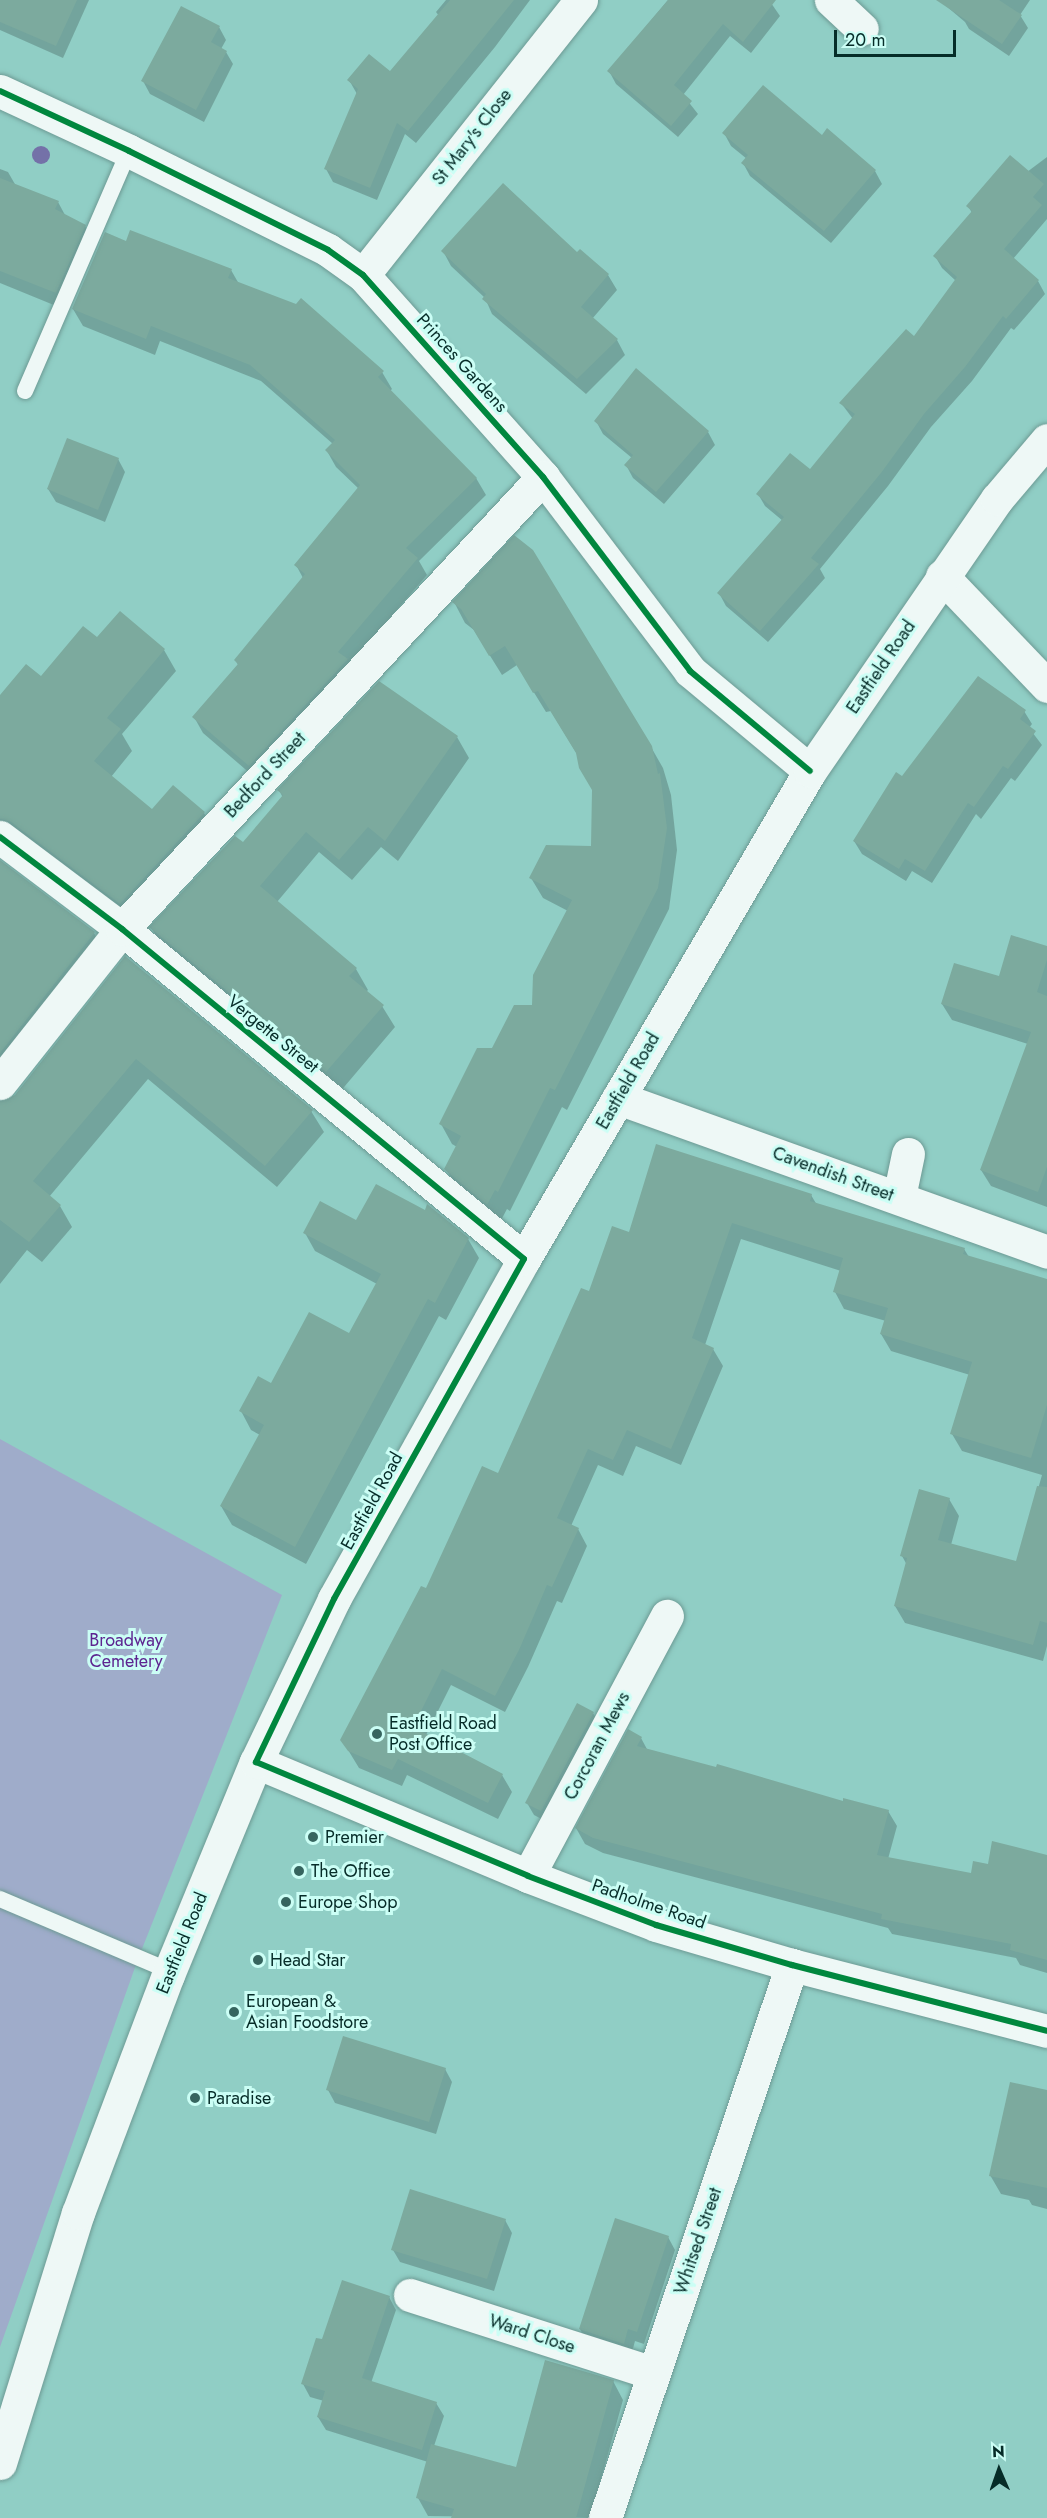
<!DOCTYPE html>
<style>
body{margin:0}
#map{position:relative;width:1047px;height:2518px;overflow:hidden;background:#90cec5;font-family:Jost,sans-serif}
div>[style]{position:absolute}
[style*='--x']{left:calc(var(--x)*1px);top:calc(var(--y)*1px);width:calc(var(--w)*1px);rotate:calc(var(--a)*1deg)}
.green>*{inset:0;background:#9facca}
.shadow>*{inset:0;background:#0003}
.building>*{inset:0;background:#7caa9e}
.roads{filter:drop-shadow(0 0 2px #6d9a94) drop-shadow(0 0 2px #6d9a94)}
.lane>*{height:16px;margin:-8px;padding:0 8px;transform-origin:8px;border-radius:8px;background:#eef8f6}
.street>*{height:33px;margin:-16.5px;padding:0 16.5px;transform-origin:16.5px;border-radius:16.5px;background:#eef8f6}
.secondary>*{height:33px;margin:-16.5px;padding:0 16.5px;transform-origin:16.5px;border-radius:16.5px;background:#eef8f6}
.cycleway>*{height:6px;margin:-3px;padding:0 3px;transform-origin:3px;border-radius:3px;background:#00873e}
.trees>*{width:18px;height:18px;margin:-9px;border-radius:50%;background:#7471a8}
.dots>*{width:16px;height:16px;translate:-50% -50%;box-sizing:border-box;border:3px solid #cbfef5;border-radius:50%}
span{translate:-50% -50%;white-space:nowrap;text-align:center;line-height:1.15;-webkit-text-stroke:6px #cbfef5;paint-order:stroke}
.street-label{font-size:18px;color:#062c28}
.park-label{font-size:18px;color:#5d2590}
.poi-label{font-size:18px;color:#062c28}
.left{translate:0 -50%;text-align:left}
.north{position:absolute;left:969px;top:2440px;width:60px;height:60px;-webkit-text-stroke:4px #cbfef5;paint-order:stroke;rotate:358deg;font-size:16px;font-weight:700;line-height:24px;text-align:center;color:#062c28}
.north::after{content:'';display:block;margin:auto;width:21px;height:27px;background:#062c28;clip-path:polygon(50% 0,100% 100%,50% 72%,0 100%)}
.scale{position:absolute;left:834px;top:30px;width:122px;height:27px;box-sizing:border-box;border:3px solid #062c28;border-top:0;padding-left:8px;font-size:18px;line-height:21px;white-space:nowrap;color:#062c28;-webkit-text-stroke:4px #cbfef5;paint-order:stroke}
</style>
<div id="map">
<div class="green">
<i style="clip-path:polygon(0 1439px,282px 1595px,138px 1959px,0 2347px)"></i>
</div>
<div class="shadow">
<i style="clip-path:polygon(0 0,89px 0,63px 58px,0 30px)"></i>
<i style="clip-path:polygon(446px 0,530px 0,495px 47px,416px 143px,405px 134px,377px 200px,333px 182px,326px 169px,357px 94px,349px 80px,391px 73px,439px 16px,436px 12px)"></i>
<i style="clip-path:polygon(668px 0,769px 0,780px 16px,751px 53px,730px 36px,683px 95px,698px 114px,678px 137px,616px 84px,609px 71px)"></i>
<i style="clip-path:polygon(939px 0,1030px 0,1020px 15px,1028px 28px,1009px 56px,969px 29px,965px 22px)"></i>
<i style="clip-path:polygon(219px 27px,226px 40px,221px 49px,226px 52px,233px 64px,204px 122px,150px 94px,143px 81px)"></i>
<i style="clip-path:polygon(828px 130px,875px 171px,882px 184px,831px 243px,750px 176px,743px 163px,747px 159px,731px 146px,724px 133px,822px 137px)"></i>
<i style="clip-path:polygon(1047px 157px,1047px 219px,1013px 259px,1038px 281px,1045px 294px,1014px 330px,1011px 328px,972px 381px,931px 427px,888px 486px,820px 569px,825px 578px,768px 642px,726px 606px,719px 593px,783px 521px,765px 506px,758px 494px,810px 471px,853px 419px,841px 403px,914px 338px,956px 281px,942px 268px,935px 256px,972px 213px,968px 206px,1027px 172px)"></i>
<i style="clip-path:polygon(0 169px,8px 172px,16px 186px,58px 202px,65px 215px,85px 226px,95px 244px,66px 310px,0 283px)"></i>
<i style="clip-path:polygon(127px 243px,231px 270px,239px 284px,382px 372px,392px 389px,390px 391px,476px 478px,486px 495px,419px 561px,427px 575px,349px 665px,259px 781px,203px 733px,194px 717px,238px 665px,236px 661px,303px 578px,296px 565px,359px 489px,336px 467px,327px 451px,333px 444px,261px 381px,160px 341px,155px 355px,83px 326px,73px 309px)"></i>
<i style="clip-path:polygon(443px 251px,577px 254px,608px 275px,617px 290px,592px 319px,617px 340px,625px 355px,586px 394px,492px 314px,485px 298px,451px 266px)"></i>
<i style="clip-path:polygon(596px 421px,708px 432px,715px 445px,664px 504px,633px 478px,626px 465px,632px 458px,603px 434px)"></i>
<i style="clip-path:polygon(118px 459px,125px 472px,105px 522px,56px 502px,48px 489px)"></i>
<i style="clip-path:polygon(454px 602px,651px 747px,663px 768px,671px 795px,677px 850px,669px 909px,567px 1110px,562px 1107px,510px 1211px,507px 1209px,499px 1224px,458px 1190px,446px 1169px,457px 1147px,452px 1144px,441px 1124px,493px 1050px,534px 1007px,568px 911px,543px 898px,531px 878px,593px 848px,594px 790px,577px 754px,551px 711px,546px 712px,517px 665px,502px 675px,474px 630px,465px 623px)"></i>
<i style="clip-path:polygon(97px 640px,164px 650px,176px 671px,122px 734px,132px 751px,111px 777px,152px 811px,173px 787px,204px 813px,217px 834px,133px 924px,0 844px,0 697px,41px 678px)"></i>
<i style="clip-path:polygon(1024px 711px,1032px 724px,1029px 728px,1042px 745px,1015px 781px,1011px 778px,981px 819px,976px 814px,932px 883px,912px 871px,906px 881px,862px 854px,854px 841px,902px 777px)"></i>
<i style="clip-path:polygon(457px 737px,469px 758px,398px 861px,381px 847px,352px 880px,319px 852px,277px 902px,356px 969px,368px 990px,366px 992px,382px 1006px,395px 1027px,339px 1093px,163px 949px,151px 927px,243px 845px,283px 798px,279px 790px)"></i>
<i style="clip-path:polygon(0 862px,94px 933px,106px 955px,0 1089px)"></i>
<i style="clip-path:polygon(1047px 948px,1047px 1207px,991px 1186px,981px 1170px,1028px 1044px,952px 1020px,942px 1004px,1000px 978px)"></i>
<i style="clip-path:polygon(125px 958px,311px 1111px,324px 1132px,277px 1187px,148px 1079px,49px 1197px,60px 1206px,72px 1227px,42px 1262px,27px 1250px,0 1284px,0 1103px,15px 1096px)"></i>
<i style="clip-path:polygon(811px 1195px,817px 1205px,964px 1249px,969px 1257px,1047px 1281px,1047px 1646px,1043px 1661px,905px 1623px,895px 1606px,907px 1565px,902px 1556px,949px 1499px,959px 1516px,951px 1545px,1017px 1563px,1042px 1475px,962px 1451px,952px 1434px,970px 1375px,891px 1351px,881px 1334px,886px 1321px,844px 1309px,835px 1292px,841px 1271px,741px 1239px,705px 1345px,713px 1349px,723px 1366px,681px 1465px,636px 1446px,623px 1476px,598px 1465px,571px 1526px,578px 1529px,587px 1546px,562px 1603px,557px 1601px,528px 1667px,505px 1712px,451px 1685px,426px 1735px,502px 1775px,512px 1792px,498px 1819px,407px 1775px,402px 1786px,359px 1768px,342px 1740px,427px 1590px,499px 1475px,589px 1293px,630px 1234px)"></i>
<i style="clip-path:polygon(357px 1222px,468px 1239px,479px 1258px,446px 1320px,439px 1316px,306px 1564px,232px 1525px,221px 1506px,260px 1435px,251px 1430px,241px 1411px,271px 1385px,350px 1335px,377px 1284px,315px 1251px,305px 1233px)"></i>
<i style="clip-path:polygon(593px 1713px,601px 1726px,549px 1823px,534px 1815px,527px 1803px)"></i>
<i style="clip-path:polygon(641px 1738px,648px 1751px,844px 1803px,888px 1811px,897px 1826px,888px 1859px,972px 1875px,989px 1866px,1047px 1858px,1047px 1973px,1020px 1965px,1016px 1958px,892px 1934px,888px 1928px,603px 1853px,585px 1844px,576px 1828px)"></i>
<i style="clip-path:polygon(445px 2069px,452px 2082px,436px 2134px,335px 2103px,328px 2090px)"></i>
<i style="clip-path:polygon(1047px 2092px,1047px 2209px,1032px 2205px,1029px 2200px,1001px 2194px,990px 2175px)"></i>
<i style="clip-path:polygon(505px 2220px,512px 2233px,494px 2291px,400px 2262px,393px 2250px)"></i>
<i style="clip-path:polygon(668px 2237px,675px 2250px,644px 2344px,635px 2341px,631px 2356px,587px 2342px,580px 2329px)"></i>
<i style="clip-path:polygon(389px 2297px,396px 2310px,371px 2383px,436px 2403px,444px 2416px,434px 2446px,517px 2469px,613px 2381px,623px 2400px,590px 2518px,428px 2516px,418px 2498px,428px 2462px,326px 2430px,318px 2417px,324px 2401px,310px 2397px,303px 2384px,323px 2341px)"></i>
</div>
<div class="building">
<i style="clip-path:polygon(0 0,77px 0,56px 46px,0 22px)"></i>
<i style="clip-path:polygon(450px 0,514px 0,408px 131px,397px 123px,370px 188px,324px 169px,358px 89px,347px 80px,369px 54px,390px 71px)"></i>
<i style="clip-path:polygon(668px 0,776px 0,743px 42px,723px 24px,674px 85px,692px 101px,671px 126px,607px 71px)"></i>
<i style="clip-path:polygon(936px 0,999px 0,1022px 15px,1002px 44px)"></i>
<i style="clip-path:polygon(181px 6px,220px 26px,211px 42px,227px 51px,196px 110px,141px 81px)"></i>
<i style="clip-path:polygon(763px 85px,822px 135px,827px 128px,876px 170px,824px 231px,741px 163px,748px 155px,722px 133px)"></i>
<i style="clip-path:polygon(1010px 155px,1044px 184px,1033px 197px,1042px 205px,1004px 249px,1039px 280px,1006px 319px,1003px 316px,965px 367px,924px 414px,881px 473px,811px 558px,819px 564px,760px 631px,717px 593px,784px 517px,756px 494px,790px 453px,810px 469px,855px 414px,839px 403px,906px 329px,914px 336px,957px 277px,933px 256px,972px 211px,966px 206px)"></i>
<i style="clip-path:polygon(0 178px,59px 201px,55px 209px,86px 225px,56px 293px,0 271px)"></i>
<i style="clip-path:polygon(503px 183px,577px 252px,580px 249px,609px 274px,581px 307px,618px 339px,577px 379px,482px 299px,486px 294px,441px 251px)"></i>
<i style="clip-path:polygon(130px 230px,232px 269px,228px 278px,296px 304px,301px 298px,384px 371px,378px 377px,477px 478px,406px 548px,418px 558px,338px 652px,348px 659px,249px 766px,192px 717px,238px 664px,234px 660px,305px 574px,294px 565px,360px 485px,325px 450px,335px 440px,250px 365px,151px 326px,146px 339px,72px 309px,105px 232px,126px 241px)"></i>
<i style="clip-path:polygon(636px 368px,709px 431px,656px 492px,624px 465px,633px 455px,594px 421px)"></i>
<i style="clip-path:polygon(67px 438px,119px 458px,98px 510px,47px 489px)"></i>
<i style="clip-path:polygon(514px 535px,533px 550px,652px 746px,658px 774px,660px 773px,667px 828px,658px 888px,555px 1090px,550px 1088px,498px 1192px,495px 1190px,487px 1205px,444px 1169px,461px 1136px,439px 1124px,477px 1048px,492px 1048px,514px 1005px,532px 1005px,533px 975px,572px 900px,529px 878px,546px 845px,591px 846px,592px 790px,579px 768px,576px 753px,538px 691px,533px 693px,505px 646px,489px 656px,461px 609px,452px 602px)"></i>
<i style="clip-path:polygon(120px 611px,165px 649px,107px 718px,121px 729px,94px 761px,152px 809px,173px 785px,205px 812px,120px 904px,11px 822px,0 819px,0 695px,26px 664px,41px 676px,83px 626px,97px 637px)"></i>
<i style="clip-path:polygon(978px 676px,1026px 710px,1020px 719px,1036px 731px,1008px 769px,1003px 766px,974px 807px,968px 803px,925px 871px,905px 859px,899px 869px,853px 841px,896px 772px,902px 776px)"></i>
<i style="clip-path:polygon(379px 681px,458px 736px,385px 841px,368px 827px,339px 860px,306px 832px,260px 886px,357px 968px,349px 976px,384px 1005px,326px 1072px,149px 927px,235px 836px,243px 842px,283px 795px,277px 790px)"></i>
<i style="clip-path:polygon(0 860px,95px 932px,0 1053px)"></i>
<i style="clip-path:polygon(1011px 935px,1047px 946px,1047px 960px,1037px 992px,1047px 996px,1047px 1167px,1038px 1192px,980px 1170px,1031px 1032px,941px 1004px,954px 963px,999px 976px)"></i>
<i style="clip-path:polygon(125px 956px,313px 1110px,265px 1166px,136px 1059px,33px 1181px,61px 1205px,29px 1242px,0 1220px,0 1101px,15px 1095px)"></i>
<i style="clip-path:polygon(656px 1144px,812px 1194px,810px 1201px,965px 1248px,963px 1254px,1047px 1279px,1047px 1405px,1031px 1458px,950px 1434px,972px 1362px,880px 1334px,888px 1308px,833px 1292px,843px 1258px,732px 1223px,692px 1338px,714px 1348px,671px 1449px,627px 1430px,613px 1460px,588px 1449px,557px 1518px,579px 1528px,552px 1587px,547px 1585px,519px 1650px,495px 1696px,442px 1669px,413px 1727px,503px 1774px,488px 1803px,398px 1759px,392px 1770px,348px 1751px,340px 1740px,421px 1586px,426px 1588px,482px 1466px,498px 1473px,581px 1288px,589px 1291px,612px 1226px,629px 1232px)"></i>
<i style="clip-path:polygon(376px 1184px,425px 1210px,427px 1204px,469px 1238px,435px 1303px,428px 1299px,295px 1547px,220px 1506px,264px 1425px,239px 1411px,258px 1376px,271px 1383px,309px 1312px,349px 1333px,381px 1274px,303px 1233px,320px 1201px,356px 1220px)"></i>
<i style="clip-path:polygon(1037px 1486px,1047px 1487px,1047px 1623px,1040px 1621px,1033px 1645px,894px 1606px,907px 1558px,900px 1556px,919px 1489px,950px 1498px,938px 1540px,1016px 1561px)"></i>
<i style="clip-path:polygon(577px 1703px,594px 1712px,541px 1811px,525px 1803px)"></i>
<i style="clip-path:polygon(628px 1729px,642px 1737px,637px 1746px,716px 1767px,717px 1764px,843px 1801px,843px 1798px,889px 1810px,877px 1855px,971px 1873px,973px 1861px,988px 1864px,992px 1841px,1047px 1855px,1047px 1960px,1010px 1950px,1011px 1944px,881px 1919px,882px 1914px,593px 1838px,575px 1828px)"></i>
<i style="clip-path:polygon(343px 2036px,446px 2068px,429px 2122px,326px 2090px)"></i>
<i style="clip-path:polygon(1010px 2082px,1047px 2090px,1047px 2188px,989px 2176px)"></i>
<i style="clip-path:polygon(410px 2189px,506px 2219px,487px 2279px,391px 2250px)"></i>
<i style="clip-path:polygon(615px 2218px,669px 2236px,637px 2332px,628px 2329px,624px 2344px,579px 2329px)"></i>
<i style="clip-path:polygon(342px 2280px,390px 2296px,362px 2378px,437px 2402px,422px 2450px,317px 2417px,325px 2391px,301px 2384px,316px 2338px,322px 2339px)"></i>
<i style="clip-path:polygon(545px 2360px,614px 2380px,576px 2518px,451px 2518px,454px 2509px,416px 2498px,431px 2444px,516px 2467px)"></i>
</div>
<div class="roads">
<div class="lane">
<i style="--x:25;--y:391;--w:262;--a:-66.6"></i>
<i style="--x:0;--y:1899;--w:185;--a:23"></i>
</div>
<div class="street">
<i style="--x:831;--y:0;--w:42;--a:43.1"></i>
<i style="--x:0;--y:91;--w:142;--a:24.9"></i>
<i style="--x:129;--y:151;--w:222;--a:26.4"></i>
<i style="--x:328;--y:250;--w:43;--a:35.5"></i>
<i style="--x:363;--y:275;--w:271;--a:48.3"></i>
<i style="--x:543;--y:477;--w:243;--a:52.8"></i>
<i style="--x:690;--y:671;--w:156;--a:39.8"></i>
<i style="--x:363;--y:275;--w:351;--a:-51.6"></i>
<i style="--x:942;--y:576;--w:152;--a:46.3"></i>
<i style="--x:0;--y:837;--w:153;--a:37"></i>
<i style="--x:122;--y:929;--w:520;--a:39.38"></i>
<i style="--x:0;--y:1083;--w:196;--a:-51.6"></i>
<i style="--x:122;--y:929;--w:618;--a:-47.03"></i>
<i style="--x:618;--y:1098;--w:456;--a:19.7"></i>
<i style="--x:899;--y:1197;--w:44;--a:-78.2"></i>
<i style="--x:256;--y:1762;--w:295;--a:22.7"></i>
<i style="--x:528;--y:1876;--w:137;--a:20.9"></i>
<i style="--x:656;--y:1925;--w:142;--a:16.4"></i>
<i style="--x:792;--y:1965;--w:263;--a:14.5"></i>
<i style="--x:528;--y:1876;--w:295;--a:-61.9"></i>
<i style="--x:410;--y:2295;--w:255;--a:17.8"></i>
<i style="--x:605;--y:2518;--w:584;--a:-71.32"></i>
</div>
<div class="secondary">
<i style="--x:0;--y:2463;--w:262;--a:-72.7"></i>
<i style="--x:78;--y:2213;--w:254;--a:-69.3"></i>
<i style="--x:168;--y:1975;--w:230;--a:-67.6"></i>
<i style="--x:256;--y:1762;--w:181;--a:-64.4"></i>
<i style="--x:334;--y:1599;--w:389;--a:-60.8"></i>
<i style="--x:524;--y:1259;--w:566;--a:-59.63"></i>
<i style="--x:810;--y:771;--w:330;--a:-55.5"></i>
<i style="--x:997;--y:499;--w:77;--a:-49.7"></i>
</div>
</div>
<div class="cycleway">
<i style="--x:0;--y:91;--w:142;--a:24.9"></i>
<i style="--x:129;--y:151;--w:222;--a:26.4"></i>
<i style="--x:328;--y:250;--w:43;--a:35.5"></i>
<i style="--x:363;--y:275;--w:271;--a:48.3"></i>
<i style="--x:543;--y:477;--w:243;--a:52.8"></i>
<i style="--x:690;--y:671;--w:156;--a:39.8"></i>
<i style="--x:0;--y:837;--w:153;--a:37"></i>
<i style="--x:122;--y:929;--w:520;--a:39.38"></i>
<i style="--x:524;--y:1259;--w:389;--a:119.2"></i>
<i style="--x:334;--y:1599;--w:181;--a:115.6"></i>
<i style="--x:256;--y:1762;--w:295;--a:22.7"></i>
<i style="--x:528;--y:1876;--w:137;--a:20.9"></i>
<i style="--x:656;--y:1925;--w:142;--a:16.4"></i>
<i style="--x:792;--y:1965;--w:263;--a:14.5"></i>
</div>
<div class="trees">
<i style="left:41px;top:155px"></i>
</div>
<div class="dots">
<i style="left:377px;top:1734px;background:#36655f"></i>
<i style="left:313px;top:1837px;background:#36655f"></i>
<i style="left:299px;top:1871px;background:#36655f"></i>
<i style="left:286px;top:1902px;background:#36655f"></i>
<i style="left:258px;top:1960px;background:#36655f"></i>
<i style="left:234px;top:2012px;background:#36655f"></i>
<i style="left:195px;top:2098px;background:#36655f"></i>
</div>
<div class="street-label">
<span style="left:472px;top:137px;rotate:-52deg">St Mary's Close</span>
<span style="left:462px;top:363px;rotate:48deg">Princes Gardens</span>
<span style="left:881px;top:667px;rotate:-56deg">Eastfield Road</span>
<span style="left:265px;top:775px;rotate:-47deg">Bedford Street</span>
<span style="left:273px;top:1034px;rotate:39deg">Vergette Street</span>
<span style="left:628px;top:1081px;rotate:-60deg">Eastfield Road</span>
<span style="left:833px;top:1174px;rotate:20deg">Cavendish Street</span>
<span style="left:372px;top:1501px;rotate:-61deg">Eastfield Road</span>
<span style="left:597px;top:1746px;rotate:-62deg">Corcoran Mews</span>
<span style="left:649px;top:1904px;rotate:19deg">Padholme Road</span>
<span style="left:182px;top:1943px;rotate:-68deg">Eastfield Road</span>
<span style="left:698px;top:2241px;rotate:-71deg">Whitsed Street</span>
<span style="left:532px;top:2334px;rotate:18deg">Ward Close</span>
</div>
<div class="park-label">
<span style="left:126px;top:1651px">Broadway<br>Cemetery</span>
</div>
<div class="poi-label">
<span class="left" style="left:389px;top:1734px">Eastfield Road<br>Post Office</span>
<span class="left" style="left:325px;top:1837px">Premier</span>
<span class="left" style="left:311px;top:1871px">The Office</span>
<span class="left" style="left:298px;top:1902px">Europe Shop</span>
<span class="left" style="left:270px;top:1960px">Head Star</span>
<span class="left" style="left:246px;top:2012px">European &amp;<br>Asian Foodstore</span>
<span class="left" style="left:207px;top:2098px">Paradise</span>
</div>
<div class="north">N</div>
<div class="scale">20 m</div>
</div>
